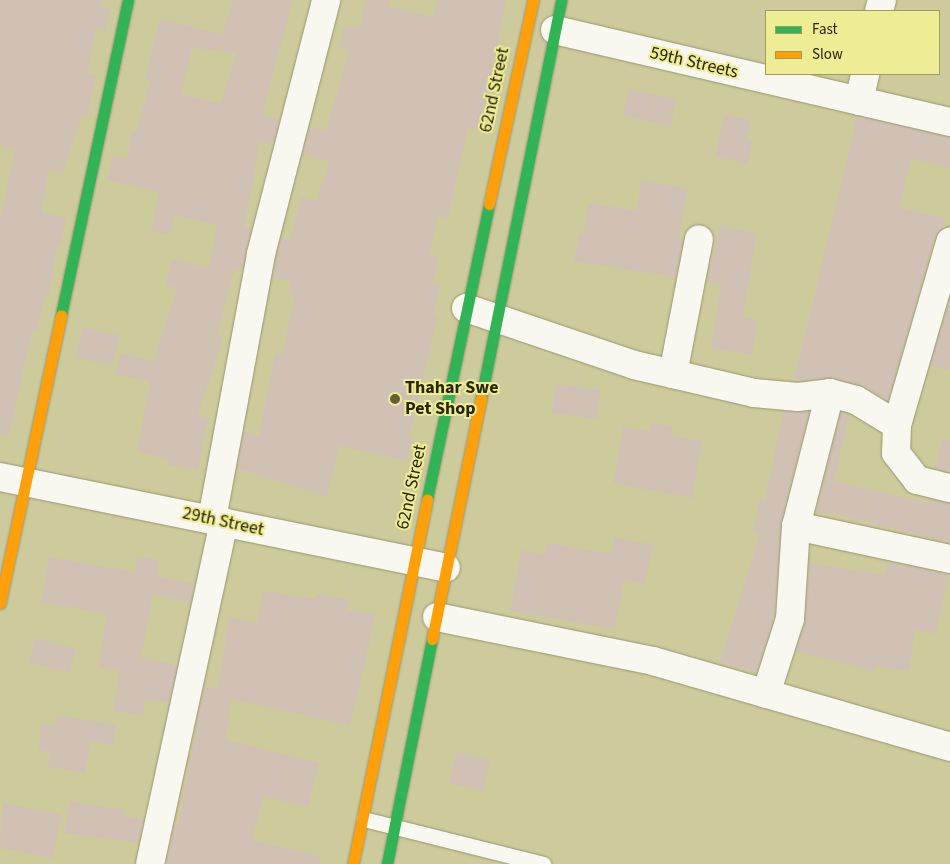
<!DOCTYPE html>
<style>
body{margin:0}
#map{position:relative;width:950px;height:864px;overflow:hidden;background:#cdcb9c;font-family:"Source Sans 3",sans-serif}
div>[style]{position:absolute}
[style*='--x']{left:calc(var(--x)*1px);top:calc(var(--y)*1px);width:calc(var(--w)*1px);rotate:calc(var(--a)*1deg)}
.building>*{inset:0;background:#d1c1b4}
.roads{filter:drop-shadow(0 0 1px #989771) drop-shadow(0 0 1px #989771)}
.lane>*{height:15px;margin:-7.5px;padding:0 7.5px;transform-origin:7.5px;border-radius:7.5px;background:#f8f7f0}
.street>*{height:28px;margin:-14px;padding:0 14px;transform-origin:14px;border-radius:14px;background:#f8f7f0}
.fast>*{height:11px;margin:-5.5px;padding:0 5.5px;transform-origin:5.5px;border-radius:5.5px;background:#30b455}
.slow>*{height:11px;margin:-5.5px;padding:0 5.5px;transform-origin:5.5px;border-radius:5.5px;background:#ff9f0a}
.dots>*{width:14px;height:14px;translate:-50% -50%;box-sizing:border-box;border:2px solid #eeec95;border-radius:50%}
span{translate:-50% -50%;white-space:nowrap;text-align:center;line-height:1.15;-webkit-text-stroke:4px #eeec95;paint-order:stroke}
.street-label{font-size:18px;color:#282602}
.poi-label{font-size:18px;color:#282602;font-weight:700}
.left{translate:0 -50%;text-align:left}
.legend{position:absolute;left:765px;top:10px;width:175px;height:65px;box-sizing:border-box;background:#eeec95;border:1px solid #9f9d5a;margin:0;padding:6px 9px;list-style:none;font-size:15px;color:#282602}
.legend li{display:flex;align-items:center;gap:10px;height:25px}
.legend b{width:25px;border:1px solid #9f9d5a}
</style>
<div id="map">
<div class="building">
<i style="clip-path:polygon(0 0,102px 0,100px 6px,110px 8px,106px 30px,95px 28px,88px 74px,96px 75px,87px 117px,82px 116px,62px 174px,49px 170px,41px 213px,66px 217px,60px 246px,57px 246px,49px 295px,45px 294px,37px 331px,32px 330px,9px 436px,0 435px,0 220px,15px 149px,0 146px)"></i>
<i style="clip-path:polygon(evenodd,233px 0,293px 0,262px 115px,279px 120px,273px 145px,260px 141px,244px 228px,251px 230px,242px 270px,234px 268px,217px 336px,223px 338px,198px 416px,208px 418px,198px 470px,168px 465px,169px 458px,137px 452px,150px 382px,116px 374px,120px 353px,154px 361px,177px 288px,165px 285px,172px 259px,209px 268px,217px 225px,174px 215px,170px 235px,151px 231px,159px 192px,108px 180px,112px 156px,127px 159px,132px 130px,137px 131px,150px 81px,145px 79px,160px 18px,222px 35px,233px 0,192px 48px,236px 53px,221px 104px,181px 94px,192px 48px)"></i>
<i style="clip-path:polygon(365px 0,391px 0,389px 7px,433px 17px,437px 0,506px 0,481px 130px,468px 128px,448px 218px,438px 216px,429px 254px,439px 257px,433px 281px,441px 283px,433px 315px,437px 316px,432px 342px,409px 437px,413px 438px,408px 461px,339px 446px,327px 497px,237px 468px,244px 431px,259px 436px,275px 353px,282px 355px,295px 296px,288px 294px,291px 281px,273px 277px,281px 238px,290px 240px,301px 197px,316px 201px,330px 162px,303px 153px,309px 128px,326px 130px,349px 51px,339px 48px,345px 25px,360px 28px)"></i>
<i style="clip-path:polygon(629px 89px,676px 99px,671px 126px,623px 116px)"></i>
<i style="clip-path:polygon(725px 114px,751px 120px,747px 139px,753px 141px,747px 164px,715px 156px)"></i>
<i style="clip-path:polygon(857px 116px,950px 137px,950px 168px,911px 158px,899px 208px,945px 218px,943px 229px,935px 238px,888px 401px,864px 387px,834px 378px,794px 381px)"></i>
<i style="clip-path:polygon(641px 181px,687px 188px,679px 240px,683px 240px,676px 277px,574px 261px,579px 233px,584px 234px,588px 203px,637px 211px)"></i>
<i style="clip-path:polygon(720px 226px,757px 233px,743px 317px,757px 320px,752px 355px,711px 348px,721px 284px,707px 282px)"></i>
<i style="clip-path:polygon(950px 298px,950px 370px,930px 366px)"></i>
<i style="clip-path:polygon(83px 327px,120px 336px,112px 366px,76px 357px)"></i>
<i style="clip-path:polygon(556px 384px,601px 390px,597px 419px,552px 413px)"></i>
<i style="clip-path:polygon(783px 411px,809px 411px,781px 522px,775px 616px,756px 673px,720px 662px,760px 533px,753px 532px,760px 499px,765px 501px)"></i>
<i style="clip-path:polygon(841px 412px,850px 415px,834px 481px,927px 503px,928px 499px,950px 503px,950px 543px,827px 512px,826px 515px,816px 512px)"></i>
<i style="clip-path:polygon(651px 423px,672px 427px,671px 436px,702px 441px,692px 498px,613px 483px,623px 427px,649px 431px)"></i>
<i style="clip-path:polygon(942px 439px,950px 440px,950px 472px,935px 468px)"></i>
<i style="clip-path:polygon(614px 537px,653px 545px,645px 584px,624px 580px,615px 629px,510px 611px,521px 550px,545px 555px,548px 543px,611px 554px)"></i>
<i style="clip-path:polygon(138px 556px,160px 561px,156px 576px,195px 584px,190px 603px,153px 595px,141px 658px,177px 665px,169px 703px,145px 699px,143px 716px,113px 711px,119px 670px,98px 667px,107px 614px,41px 602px,49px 557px,135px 572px)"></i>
<i style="clip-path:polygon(888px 562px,948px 574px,936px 634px,915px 629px,909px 671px,875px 666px,874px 671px,796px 651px,806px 620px,809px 563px,885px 575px)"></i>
<i style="clip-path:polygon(263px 591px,316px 599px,317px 594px,349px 599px,347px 610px,376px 614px,350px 725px,231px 699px,226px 740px,319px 763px,308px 807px,263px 796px,252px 840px,320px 856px,319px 864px,166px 864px,175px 824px,178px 824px,204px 687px,218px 689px,229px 617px,257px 622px)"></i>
<i style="clip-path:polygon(35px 638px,76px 649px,70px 673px,29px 662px)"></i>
<i style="clip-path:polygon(57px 715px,116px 725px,113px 745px,91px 741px,85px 773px,48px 767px,50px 752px,38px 750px,42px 724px,55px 727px)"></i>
<i style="clip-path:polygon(456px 752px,490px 760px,483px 791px,449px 783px)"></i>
<i style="clip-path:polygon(70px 801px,124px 810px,123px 816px,144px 819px,139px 843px,64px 833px)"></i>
<i style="clip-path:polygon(3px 803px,61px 814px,53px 858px,0 848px)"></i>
</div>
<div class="roads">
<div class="lane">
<i style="--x:364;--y:819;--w:185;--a:14.1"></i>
</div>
<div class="street">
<i style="--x:879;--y:11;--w:11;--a:-75"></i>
<i style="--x:555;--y:30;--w:406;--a:13.1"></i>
<i style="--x:859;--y:101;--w:28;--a:-77"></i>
<i style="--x:466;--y:308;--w:177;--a:18.7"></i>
<i style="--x:634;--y:365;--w:40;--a:13"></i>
<i style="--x:673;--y:374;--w:83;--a:13.2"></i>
<i style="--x:754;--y:393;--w:44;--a:5.2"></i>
<i style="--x:798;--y:397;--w:32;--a:-7"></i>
<i style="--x:830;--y:393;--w:27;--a:15"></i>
<i style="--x:856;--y:400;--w:48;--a:31.4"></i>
<i style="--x:897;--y:425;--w:28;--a:92"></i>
<i style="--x:896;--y:453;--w:34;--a:52"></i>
<i style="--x:917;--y:480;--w:34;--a:14"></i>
<i style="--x:673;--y:374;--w:137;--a:-79.1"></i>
<i style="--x:830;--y:393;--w:137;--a:104.3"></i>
<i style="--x:796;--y:526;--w:157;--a:12.1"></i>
<i style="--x:897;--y:425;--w:191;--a:-73.8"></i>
<i style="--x:0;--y:477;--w:455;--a:11.5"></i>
<i style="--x:212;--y:519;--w:269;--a:-79.5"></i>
<i style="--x:261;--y:254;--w:262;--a:-75.6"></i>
<i style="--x:437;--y:617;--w:220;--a:11.5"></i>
<i style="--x:653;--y:661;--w:309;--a:16.1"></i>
<i style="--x:766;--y:694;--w:79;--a:-72.3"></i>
<i style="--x:790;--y:619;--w:93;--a:-86.3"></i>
<i style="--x:150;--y:864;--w:350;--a:-77.8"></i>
</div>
<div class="fast">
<i style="--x:61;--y:315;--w:322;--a:-78"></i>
<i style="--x:481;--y:398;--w:406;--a:-78.6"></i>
<i style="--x:427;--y:499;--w:301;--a:-78.1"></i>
<i style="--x:387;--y:864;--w:229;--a:-78.7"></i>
</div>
<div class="slow">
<i style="--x:489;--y:204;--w:209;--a:-77.8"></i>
<i style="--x:0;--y:603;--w:294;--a:-78"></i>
<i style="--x:432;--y:639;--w:246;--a:-78.5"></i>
<i style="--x:353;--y:864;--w:372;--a:-78.5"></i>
</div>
</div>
<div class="dots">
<i style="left:395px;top:399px;background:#626038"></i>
</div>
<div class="street-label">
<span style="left:694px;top:63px;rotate:13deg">59th Streets</span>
<span style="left:495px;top:90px;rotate:-78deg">62nd Street</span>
<span style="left:412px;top:487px;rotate:-78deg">62nd Street</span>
<span style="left:223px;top:522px;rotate:12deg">29th Street</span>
</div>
<div class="poi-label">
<span class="left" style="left:405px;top:399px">Thahar Swe<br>Pet Shop</span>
</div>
<ul class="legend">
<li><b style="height:6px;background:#30b455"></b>Fast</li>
<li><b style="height:6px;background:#ff9f0a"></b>Slow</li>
</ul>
</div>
